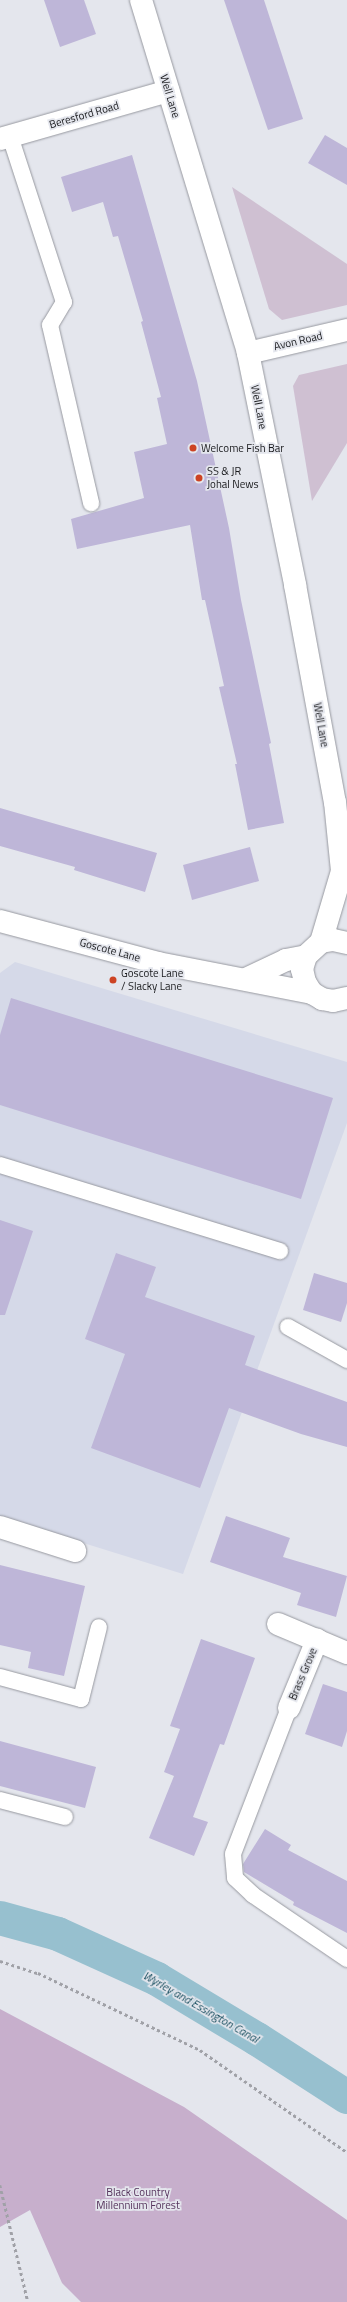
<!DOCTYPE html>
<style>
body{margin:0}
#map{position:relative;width:347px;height:2302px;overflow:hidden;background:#e4e6ed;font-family:"Titillium Web",sans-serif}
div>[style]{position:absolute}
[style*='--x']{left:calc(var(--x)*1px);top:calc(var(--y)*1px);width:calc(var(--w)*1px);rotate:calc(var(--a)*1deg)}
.built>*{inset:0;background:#d5d9e8}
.green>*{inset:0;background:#cfc0d2}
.forest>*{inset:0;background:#c7afcc}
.canal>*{height:34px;margin:-17px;padding:0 17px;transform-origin:17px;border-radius:17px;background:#97c0cf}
.building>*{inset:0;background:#beb6d8}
.path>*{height:2.5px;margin-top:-1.25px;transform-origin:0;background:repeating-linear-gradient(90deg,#a0a1a7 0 3px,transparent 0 6px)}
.roads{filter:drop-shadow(0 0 1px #9799a0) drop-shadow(0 0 1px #9799a0)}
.service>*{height:16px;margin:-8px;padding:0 8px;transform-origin:8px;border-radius:8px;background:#fff}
.minor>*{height:22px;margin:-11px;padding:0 11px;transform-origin:11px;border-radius:11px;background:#fff}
.tertiary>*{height:22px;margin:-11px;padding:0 11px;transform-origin:11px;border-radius:11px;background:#fff}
.dots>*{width:11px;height:11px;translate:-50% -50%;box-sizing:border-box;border:2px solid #e4e6ed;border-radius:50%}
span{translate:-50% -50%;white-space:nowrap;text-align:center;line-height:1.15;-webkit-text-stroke:3.5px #e4e6ed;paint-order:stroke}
.street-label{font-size:11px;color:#191a1d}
.poi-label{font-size:11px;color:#191a1d}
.left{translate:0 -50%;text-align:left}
.park-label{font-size:11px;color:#55335c}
.water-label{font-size:12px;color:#144c5d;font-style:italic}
</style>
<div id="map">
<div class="built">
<i style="clip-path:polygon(15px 962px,347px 1062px,347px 1123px,183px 1574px,0 1517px,0 973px)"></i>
</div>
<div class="green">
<i style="clip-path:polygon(232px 187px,347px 264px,347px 305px,282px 320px,269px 309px)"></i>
<i style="clip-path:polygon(347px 364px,347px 443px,312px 501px,293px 386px,299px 375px)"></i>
</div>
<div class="forest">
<i style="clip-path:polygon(0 2009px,184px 2107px,347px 2220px,347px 2302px,81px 2302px,62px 2283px,30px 2210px,0 2227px)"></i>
</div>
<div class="canal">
<i style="--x:0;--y:1918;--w:60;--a:15.4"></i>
<i style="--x:58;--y:1934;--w:109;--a:24.4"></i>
<i style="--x:157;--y:1979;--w:117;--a:31"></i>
<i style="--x:257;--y:2039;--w:107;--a:32.8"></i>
</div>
<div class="building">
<i style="clip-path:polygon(44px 0,84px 0,96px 34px,60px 47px)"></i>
<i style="clip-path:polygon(224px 0,264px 0,303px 119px,268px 130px)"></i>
<i style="clip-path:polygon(325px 135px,347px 148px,347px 185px,308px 163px)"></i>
<i style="clip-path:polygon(132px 155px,197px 381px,229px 528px,241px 600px,271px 743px,269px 744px,284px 823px,248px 830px,235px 764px,237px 764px,219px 687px,224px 686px,205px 600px,202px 600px,190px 525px,77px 549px,71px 519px,144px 498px,134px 452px,167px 444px,157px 398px,161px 397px,141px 322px,143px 321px,118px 236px,113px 237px,103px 202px,72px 212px,61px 177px)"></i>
<i style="clip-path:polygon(0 808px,157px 853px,145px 892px,74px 870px,75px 867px,0 846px)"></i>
<i style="clip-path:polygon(250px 847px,259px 881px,192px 900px,183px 865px)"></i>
<i style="clip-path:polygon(11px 998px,333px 1098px,301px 1199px,0 1105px,0 1035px)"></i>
<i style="clip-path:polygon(0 1220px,33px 1231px,5px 1315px,0 1315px)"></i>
<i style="clip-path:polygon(116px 1253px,156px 1267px,145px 1297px,255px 1336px,245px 1365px,347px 1402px,347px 1447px,301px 1434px,229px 1408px,200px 1488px,91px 1448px,125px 1354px,85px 1339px)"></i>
<i style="clip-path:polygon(314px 1273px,347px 1283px,347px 1303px,341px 1322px,303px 1310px)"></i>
<i style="clip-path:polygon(226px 1516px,290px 1538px,283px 1557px,347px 1576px,336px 1617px,297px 1605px,301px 1593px,210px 1562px)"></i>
<i style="clip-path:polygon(0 1565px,85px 1586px,64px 1676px,28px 1668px,31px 1652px,0 1645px)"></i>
<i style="clip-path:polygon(201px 1639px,255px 1658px,224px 1745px,220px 1744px,193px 1817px,208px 1822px,194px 1856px,149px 1838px,174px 1776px,164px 1772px,180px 1729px,170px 1726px)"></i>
<i style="clip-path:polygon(323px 1684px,347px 1692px,347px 1731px,342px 1747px,305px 1734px)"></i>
<i style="clip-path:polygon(0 1741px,96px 1767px,85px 1808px,0 1786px)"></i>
<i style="clip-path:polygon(265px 1829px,291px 1845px,288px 1850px,347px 1881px,347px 1933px,293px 1905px,294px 1902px,244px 1872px,243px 1864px)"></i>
</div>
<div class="path">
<i style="--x:0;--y:1961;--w:40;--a:18"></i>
<i style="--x:38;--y:1973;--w:179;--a:25.4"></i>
<i style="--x:200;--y:2050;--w:179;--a:34.8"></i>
<i style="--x:0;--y:2185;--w:120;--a:76.5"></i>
</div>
<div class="roads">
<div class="service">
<i style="--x:10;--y:136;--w:175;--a:72"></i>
<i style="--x:64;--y:302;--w:27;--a:121"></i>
<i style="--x:50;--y:325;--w:183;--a:77"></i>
<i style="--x:0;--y:1165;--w:293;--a:17.1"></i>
<i style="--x:288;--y:1327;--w:68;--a:29.2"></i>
<i style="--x:0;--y:1677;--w:84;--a:15.2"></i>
<i style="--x:81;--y:1699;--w:74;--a:-76"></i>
<i style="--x:289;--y:1708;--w:156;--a:111"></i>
<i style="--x:233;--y:1854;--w:24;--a:85"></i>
<i style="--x:235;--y:1878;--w:25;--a:43"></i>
<i style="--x:253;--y:1895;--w:114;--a:34.2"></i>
<i style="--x:0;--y:1800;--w:67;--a:14.7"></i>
</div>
<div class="minor">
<i style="--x:141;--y:0;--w:369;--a:73.1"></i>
<i style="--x:248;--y:353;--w:237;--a:78.5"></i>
<i style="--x:295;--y:585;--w:221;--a:79.6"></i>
<i style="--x:335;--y:802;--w:69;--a:84.2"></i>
<i style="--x:342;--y:871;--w:12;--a:66"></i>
<i style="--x:0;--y:139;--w:175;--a:-15.9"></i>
<i style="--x:248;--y:353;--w:102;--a:-13.1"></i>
<i style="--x:321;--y:942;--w:74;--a:-73.5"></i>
<i style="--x:0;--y:1527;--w:79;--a:17.7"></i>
<i style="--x:278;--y:1624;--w:75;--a:22.8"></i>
<i style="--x:289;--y:1708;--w:74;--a:-67.6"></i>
</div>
<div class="tertiary">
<i style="--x:0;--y:921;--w:163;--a:14.9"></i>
<i style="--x:158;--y:963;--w:157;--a:11"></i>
<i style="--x:347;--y:943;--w:14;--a:-168"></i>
<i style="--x:333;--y:940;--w:12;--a:171"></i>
<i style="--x:321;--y:942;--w:21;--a:137"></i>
<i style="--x:306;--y:956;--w:14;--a:107"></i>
<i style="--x:302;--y:969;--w:13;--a:77"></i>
<i style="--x:305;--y:982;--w:13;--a:58"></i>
<i style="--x:312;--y:993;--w:12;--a:31"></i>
<i style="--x:322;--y:999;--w:11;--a:10"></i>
<i style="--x:333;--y:1001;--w:14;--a:-12"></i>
<i style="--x:246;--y:979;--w:44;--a:-25.4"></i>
<i style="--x:286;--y:960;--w:20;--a:-11"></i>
</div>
</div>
<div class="dots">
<i style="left:193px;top:448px;background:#cd4323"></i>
<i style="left:199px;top:478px;background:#cd4323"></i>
<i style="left:113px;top:980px;background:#cd4323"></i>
</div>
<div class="street-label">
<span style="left:170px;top:96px;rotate:73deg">Well Lane</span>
<span style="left:84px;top:115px;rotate:-16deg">Beresford Road</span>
<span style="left:298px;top:341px;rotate:-13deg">Avon Road</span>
<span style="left:259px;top:407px;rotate:79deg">Well Lane</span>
<span style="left:321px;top:725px;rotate:80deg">Well Lane</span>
<span style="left:110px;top:950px;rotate:15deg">Goscote Lane</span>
<span style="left:303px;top:1674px;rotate:-67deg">Brass Grove</span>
</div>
<div class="poi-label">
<span class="left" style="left:201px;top:448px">Welcome Fish Bar</span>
<span class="left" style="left:207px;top:478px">SS &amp; JR<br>Johal News</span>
<span class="left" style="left:121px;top:980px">Goscote Lane<br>/ Slacky Lane</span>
</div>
<div class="park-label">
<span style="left:138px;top:2199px">Black Country<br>Millennium Forest</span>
</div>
<div class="water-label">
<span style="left:201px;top:2007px;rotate:30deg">Wyrley and Essington Canal</span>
</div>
</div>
